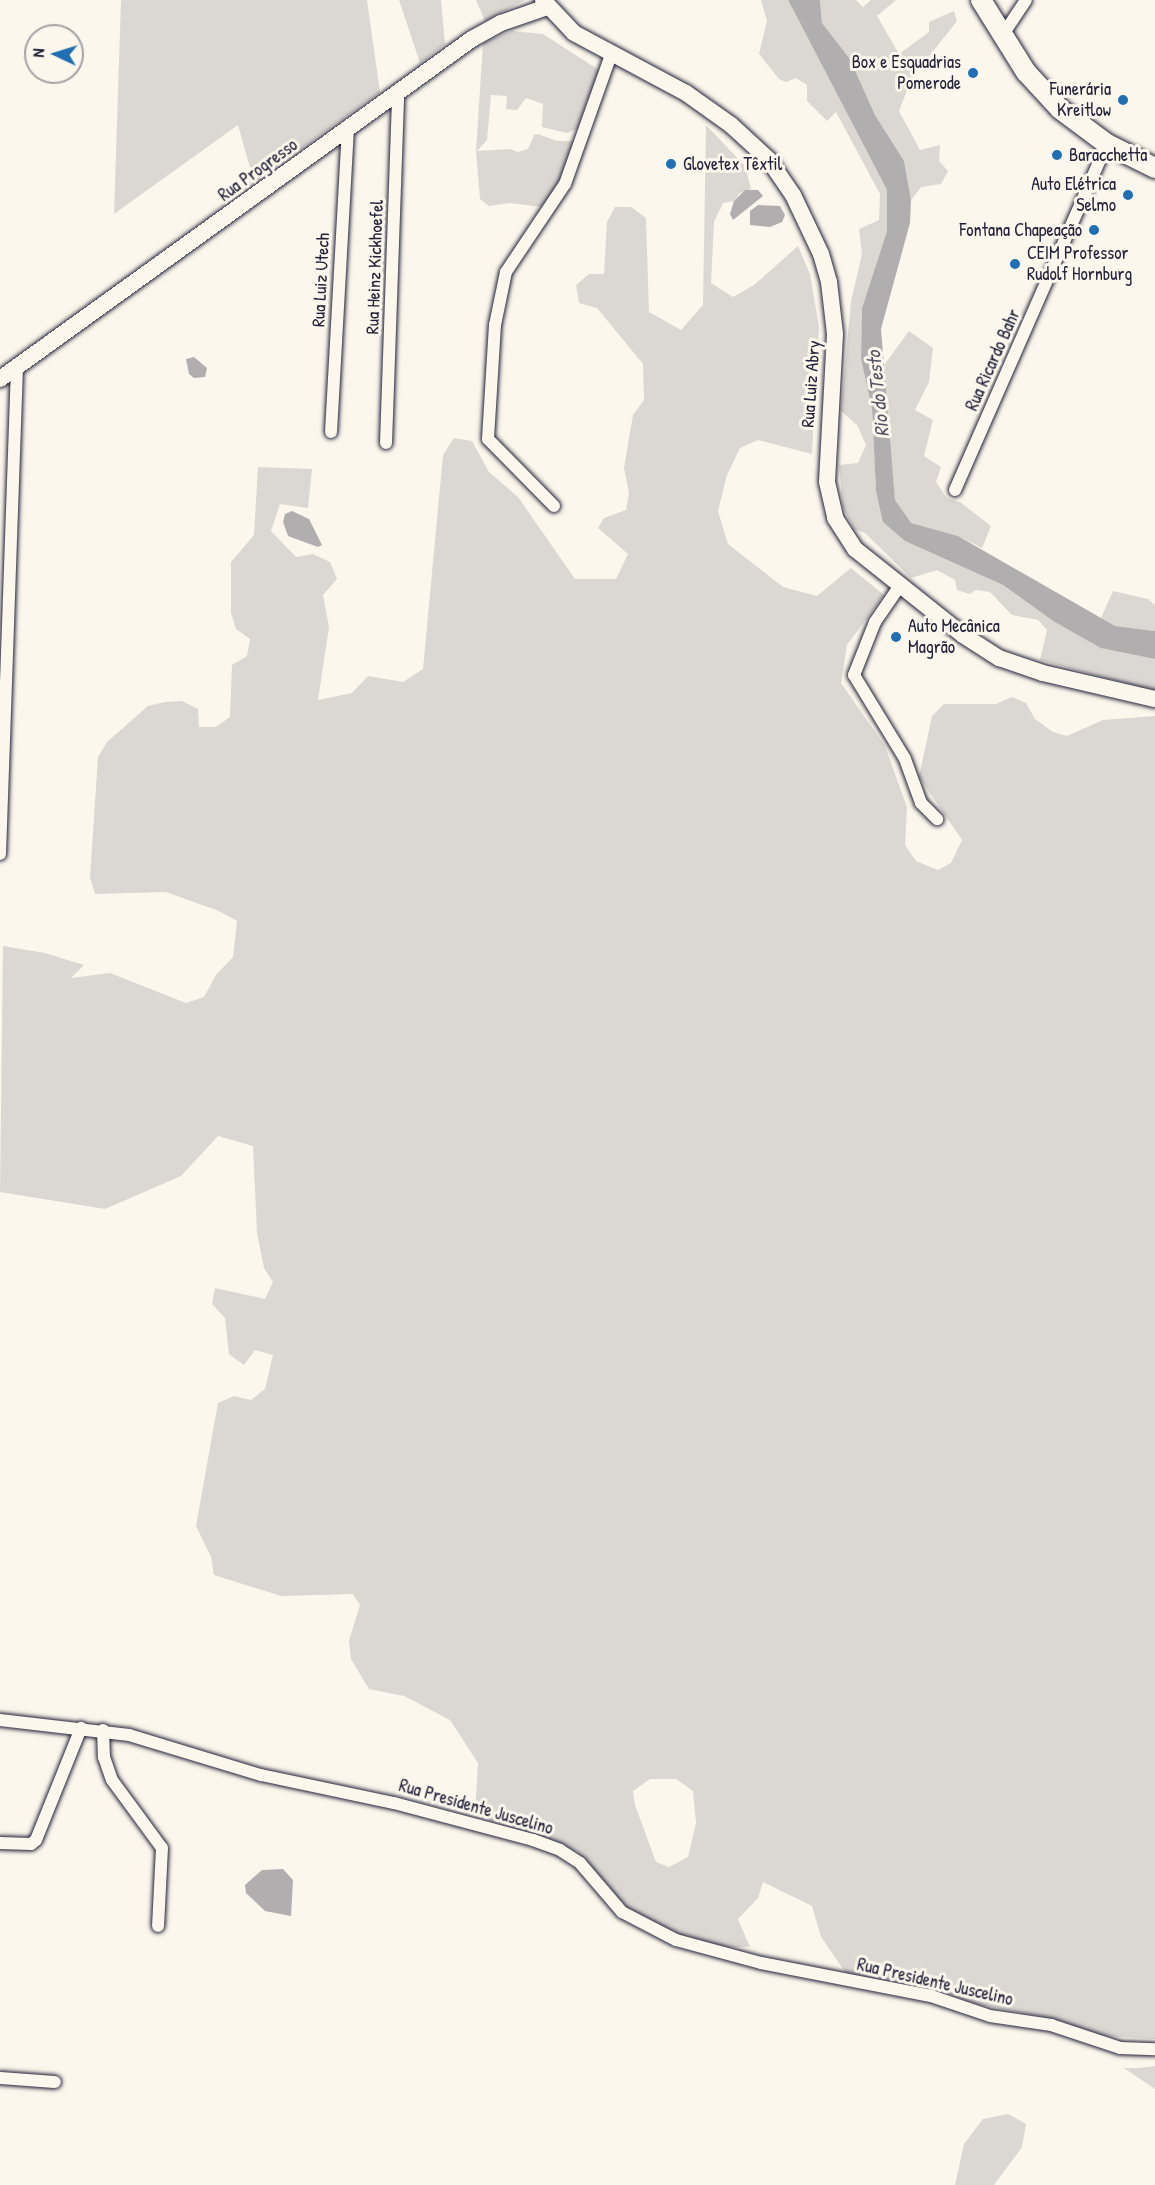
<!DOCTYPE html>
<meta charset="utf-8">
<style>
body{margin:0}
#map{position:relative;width:1155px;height:2185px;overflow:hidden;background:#fbf7ec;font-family:"Patrick Hand",sans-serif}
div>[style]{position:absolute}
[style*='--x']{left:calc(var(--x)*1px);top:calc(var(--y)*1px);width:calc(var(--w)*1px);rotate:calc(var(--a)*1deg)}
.green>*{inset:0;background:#dbd8d3}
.water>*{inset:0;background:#b1aeb0}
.roads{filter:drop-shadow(0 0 2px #22223b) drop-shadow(0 0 2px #22223b)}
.minor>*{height:12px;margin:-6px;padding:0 6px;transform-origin:6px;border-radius:6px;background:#fbf7ec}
.tertiary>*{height:16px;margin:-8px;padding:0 8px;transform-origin:8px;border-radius:8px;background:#fbf7ec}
.primary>*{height:20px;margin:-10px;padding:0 10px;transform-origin:10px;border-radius:10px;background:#fbf7ec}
.dots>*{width:16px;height:16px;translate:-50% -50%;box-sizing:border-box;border:3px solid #fbf7ec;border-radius:50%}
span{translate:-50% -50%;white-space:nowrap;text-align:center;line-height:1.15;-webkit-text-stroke:6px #fbf7ec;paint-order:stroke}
.poi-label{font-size:18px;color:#22223b}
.right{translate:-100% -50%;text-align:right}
.left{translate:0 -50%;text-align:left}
.street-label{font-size:18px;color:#22223b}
.water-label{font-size:20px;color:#545364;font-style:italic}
.north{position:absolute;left:24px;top:24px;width:60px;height:60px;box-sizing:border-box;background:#fbf7ec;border:2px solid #a4a2a5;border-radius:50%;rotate:274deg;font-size:16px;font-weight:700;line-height:24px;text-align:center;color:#22223b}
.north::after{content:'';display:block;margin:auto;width:21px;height:27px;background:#1f6fb2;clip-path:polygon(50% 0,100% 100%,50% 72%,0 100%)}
</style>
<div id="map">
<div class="green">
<i style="clip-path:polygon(121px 0,367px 0,380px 92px,254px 182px,238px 125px,114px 214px)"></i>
<i style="clip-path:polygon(399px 0,441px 0,445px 44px,420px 63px)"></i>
<i style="clip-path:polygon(476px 0,525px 0,485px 21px)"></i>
<i style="clip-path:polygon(761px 0,788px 0,887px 190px,887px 231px,862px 308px,861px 359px,872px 409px,876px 491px,905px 541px,1003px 585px,1053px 621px,1101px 647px,1155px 659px,1155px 691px,1040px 660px,1047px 630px,1038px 620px,1012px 615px,990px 592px,976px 590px,970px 594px,957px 590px,955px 580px,937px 570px,911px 578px,865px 533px,854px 529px,843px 507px,839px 465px,858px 463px,866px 445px,857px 425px,841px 411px,851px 301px,862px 254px,859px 229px,879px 220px,880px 194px,836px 112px,827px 121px,807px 101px,807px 85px,796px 78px,786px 82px,779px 79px,759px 54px,767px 21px)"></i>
<i style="clip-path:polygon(820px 0,856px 0,863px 7px,871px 0,896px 0,877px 16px,899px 54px,929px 32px,929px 22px,954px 11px,957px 21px,912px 78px,899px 111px,920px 150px,940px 145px,939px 161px,948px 171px,941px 184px,921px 187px,911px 200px,904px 161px,875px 115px,850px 59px,822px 23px)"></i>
<i style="clip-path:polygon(512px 31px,543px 34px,599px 70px,577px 129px,567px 133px,542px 127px,543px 104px,526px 98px,517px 110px,506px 109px,507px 96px,491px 95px,487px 140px,477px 151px,510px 149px,518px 152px,528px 149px,534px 135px,538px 134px,557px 141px,574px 141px,556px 190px,541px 207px,510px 203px,489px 206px,480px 199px,476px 151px,483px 43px)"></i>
<i style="clip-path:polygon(evenodd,706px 125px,745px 166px,751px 189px,740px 193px,734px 201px,723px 203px,714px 222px,711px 283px,733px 297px,754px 285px,798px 246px,810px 274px,819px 327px,812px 454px,758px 440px,740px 448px,727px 475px,718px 511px,728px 544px,783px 587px,817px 596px,851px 568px,884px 595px,847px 645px,841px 683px,885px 746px,907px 807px,905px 845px,916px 861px,938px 870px,951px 863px,962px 840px,919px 777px,932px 716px,944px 704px,996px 704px,1012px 697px,1026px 703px,1035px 719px,1053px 732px,1067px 736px,1103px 720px,1155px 716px,1155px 2039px,1105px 2036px,1049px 2018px,975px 2004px,938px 1990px,848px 1976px,821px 1937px,812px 1906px,763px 1882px,758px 1898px,738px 1919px,750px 1947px,728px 1947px,687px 1938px,629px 1910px,577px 1851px,475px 1815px,478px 1763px,450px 1720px,404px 1696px,369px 1689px,351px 1659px,349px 1641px,360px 1605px,353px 1594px,281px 1596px,214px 1575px,211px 1557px,196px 1526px,218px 1403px,234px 1396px,251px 1400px,265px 1389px,273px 1355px,255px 1350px,244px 1365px,229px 1354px,225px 1318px,212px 1304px,215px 1288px,265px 1299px,273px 1282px,264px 1268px,257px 1233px,253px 1146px,218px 1136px,181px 1176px,105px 1209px,0 1192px,3px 946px,45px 953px,84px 965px,71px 978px,110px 973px,186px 1003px,204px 997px,216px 975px,233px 957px,237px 921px,219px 911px,166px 892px,95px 894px,90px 877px,98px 757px,107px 742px,148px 706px,165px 702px,182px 701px,198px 709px,199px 727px,216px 727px,230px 717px,232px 665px,247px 656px,250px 639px,236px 629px,231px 613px,231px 562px,254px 535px,258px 467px,312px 469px,308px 508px,280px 504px,271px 531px,296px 557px,313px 554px,330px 562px,337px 579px,323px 595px,329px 627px,318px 700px,352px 693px,368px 676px,403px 682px,423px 669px,443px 455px,454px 438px,472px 441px,489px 472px,518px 497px,575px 579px,616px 579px,628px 554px,598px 528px,604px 518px,626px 510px,629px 493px,624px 468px,633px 415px,644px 400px,643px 364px,597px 308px,579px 303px,576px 285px,589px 274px,604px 274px,607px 222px,615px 207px,631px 207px,646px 218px,649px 312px,681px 330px,703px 305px,706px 125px,650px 1779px,676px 1779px,693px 1791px,696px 1823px,688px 1857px,669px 1867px,656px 1862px,635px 1805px,633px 1791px,650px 1779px)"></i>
<i style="clip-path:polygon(909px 331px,933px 348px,929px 382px,915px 410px,933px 420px,924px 456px,941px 467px,936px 482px,947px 498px,960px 502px,991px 526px,982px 548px,958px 536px,910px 523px,895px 500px,882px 368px)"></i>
<i style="clip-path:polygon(1113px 591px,1148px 599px,1155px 605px,1155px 631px,1115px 626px,1101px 618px)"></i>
<i style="clip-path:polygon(1155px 2066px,1155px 2089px,1124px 2068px,1138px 2068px)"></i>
<i style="clip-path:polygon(1008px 2114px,1026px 2124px,1022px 2147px,994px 2185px,955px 2185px,964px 2144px,983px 2119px)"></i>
</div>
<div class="water">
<i style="clip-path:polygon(788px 0,820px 0,822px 23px,850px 59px,875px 115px,904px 161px,911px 200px,910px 223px,881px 329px,895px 500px,911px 523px,958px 536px,1115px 626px,1155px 631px,1155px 659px,1101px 648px,1053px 621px,1003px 585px,905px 541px,883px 522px,876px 491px,872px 409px,861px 359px,862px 308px,887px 231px,887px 190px)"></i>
<i style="clip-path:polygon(745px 190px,758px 190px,763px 196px,733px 220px,730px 214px,734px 201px)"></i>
<i style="clip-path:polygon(758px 205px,780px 206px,785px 215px,782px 222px,770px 227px,750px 225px,750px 211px)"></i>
<i style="clip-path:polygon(194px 357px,207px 368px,205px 377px,194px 378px,189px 374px,186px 359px)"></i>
<i style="clip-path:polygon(292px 511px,309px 519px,322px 545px,318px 547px,288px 536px,283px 522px,285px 514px)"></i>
<i style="clip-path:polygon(283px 1869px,293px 1880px,291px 1916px,265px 1911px,246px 1893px,245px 1885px,262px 1870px)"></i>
</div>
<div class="roads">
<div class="minor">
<i style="--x:1002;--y:36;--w:43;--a:-56.3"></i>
<i style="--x:331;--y:432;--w:302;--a:-86.8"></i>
<i style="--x:386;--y:443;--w:351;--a:-88"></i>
<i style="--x:955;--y:490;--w:378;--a:-66.3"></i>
<i style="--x:554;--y:506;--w:94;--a:-134.6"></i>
<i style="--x:488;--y:439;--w:114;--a:-86.5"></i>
<i style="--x:495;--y:325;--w:54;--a:-78.3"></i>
<i style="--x:506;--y:272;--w:106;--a:-56.2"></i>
<i style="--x:565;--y:184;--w:137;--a:-70.4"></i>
<i style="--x:899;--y:587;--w:42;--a:124.4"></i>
<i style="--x:875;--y:622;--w:57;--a:111.6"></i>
<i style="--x:854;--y:675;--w:98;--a:58.7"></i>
<i style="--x:905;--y:759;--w:47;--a:70"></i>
<i style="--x:921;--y:803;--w:23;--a:45"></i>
<i style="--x:0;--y:854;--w:488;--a:-88"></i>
<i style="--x:0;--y:1720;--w:130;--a:6.6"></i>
<i style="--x:129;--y:1735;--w:138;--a:16.9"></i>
<i style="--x:261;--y:1775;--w:136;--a:11.9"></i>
<i style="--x:394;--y:1803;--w:144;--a:14.9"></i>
<i style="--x:533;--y:1840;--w:29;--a:20"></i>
<i style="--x:560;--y:1850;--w:24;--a:33"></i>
<i style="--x:580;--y:1863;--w:65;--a:49.4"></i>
<i style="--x:622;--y:1912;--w:61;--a:27.4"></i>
<i style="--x:676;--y:1940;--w:88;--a:15.1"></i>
<i style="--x:761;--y:1963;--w:173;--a:11"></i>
<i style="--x:931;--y:1996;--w:62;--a:18.7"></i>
<i style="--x:990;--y:2016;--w:62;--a:8.4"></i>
<i style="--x:1051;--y:2025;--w:73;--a:18.4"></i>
<i style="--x:1120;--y:2048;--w:35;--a:2"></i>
<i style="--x:103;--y:1730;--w:27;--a:88"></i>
<i style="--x:104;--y:1757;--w:24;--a:71"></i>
<i style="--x:112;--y:1780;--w:84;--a:53.7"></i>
<i style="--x:162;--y:1848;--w:78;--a:92.9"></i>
<i style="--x:0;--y:1843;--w:31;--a:2"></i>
<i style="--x:31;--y:1844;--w:6;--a:-39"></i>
<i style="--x:36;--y:1840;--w:121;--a:-68.1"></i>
<i style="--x:0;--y:2078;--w:55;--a:4.2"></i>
</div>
<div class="tertiary">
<i style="--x:543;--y:0;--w:45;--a:46.8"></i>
<i style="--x:574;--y:33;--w:127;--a:28.2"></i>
<i style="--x:686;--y:93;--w:55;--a:35.4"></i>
<i style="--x:731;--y:125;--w:52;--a:42.6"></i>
<i style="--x:769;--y:160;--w:42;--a:55.6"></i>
<i style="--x:793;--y:195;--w:65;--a:64.6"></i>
<i style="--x:821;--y:254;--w:29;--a:74"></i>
<i style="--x:829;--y:282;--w:52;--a:83.4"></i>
<i style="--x:835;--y:334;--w:148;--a:93.1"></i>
<i style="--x:827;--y:482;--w:37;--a:77"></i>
<i style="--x:835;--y:518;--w:37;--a:57"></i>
<i style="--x:855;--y:549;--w:138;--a:38.5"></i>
<i style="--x:963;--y:635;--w:43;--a:32.6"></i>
<i style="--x:999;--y:658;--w:46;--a:18.8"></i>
<i style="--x:1043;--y:673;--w:115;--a:13.1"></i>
<i style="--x:0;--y:379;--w:582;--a:-35.77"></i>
<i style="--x:472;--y:39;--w:33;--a:-29"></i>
<i style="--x:501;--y:23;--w:49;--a:-19.2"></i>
</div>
<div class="primary">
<i style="--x:981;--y:0;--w:85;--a:58"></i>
<i style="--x:1026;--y:72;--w:50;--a:47.4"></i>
<i style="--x:1060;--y:109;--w:59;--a:36.7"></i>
<i style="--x:1107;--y:144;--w:54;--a:26.6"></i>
</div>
</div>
<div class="dots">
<i style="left:973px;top:73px;background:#1f6fb2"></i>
<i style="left:1123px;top:100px;background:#1f6fb2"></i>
<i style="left:1057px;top:155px;background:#1f6fb2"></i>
<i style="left:671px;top:164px;background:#1f6fb2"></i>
<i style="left:1128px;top:195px;background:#1f6fb2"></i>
<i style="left:1094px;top:230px;background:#1f6fb2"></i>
<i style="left:1015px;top:264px;background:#1f6fb2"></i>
<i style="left:896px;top:637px;background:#1f6fb2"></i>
</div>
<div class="poi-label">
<span class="right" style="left:961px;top:73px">Box e Esquadrias<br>Pomerode</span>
<span class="right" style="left:1111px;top:100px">Funerária<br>Kreitlow</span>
<span class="left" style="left:1069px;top:155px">Baracchetta</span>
<span class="left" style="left:683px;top:164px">Glovetex Têxtil</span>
<span class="right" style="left:1116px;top:195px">Auto Elétrica<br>Selmo</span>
<span class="right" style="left:1082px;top:230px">Fontana Chapeação</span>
<span class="left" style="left:1027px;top:264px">CEIM Professor<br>Rudolf Hornburg</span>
<span class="left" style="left:908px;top:637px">Auto Mecânica<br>Magrão</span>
</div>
<div class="street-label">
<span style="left:258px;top:170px;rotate:-36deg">Rua Progresso</span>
<span style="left:375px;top:267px;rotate:-88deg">Rua Heinz Kickhoefel</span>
<span style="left:321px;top:280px;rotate:-87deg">Rua Luiz Utech</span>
<span style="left:993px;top:360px;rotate:-66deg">Rua Ricardo Bahr</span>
<span style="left:811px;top:384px;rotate:-86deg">Rua Luiz Abry</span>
<span style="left:476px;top:1807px;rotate:16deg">Rua Presidente Juscelino</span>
<span style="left:935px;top:1982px;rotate:13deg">Rua Presidente Juscelino</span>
</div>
<div class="water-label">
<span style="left:877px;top:394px;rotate:-96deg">Rio do Testo</span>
</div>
<div class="north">N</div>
</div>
